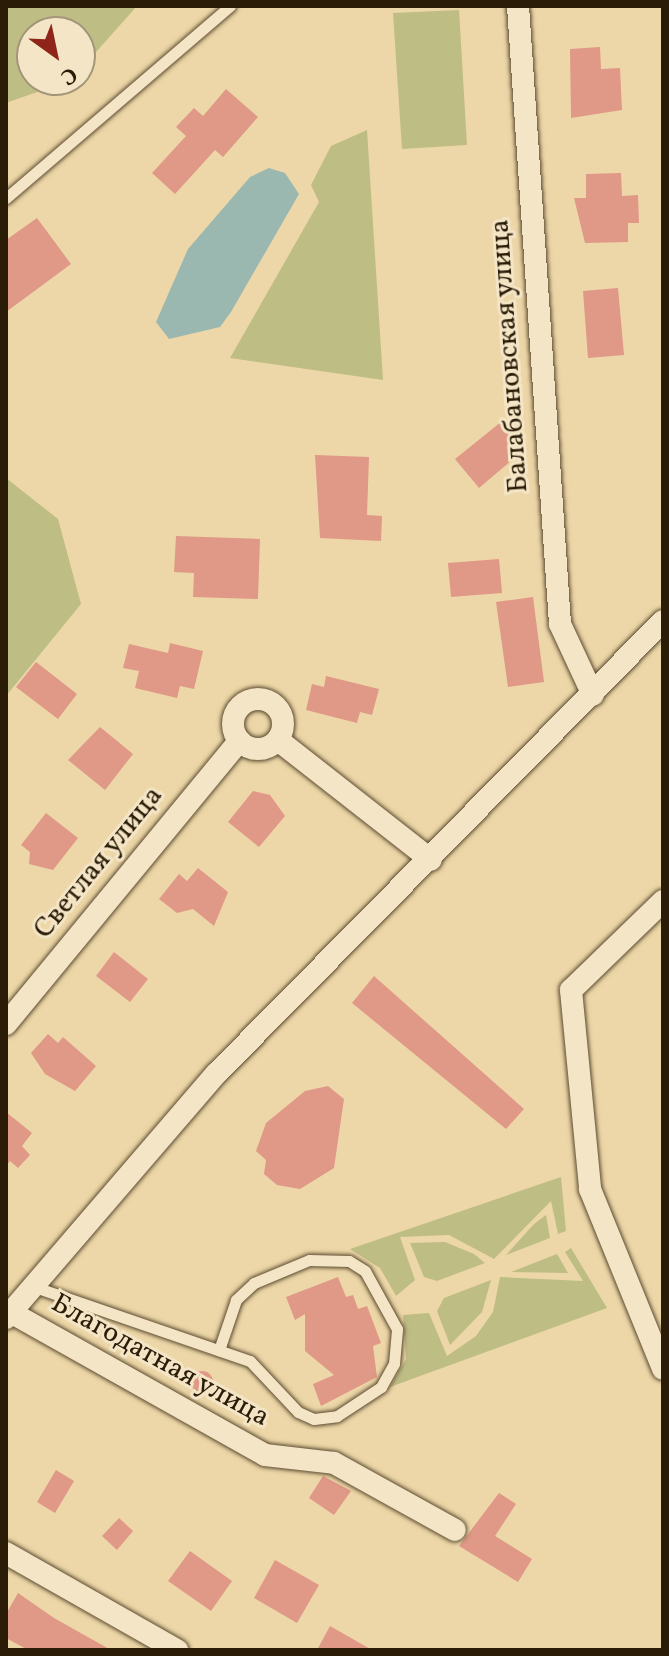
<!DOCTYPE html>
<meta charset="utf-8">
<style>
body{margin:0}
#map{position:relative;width:669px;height:1656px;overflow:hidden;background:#edd7a8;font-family:Vollkorn,serif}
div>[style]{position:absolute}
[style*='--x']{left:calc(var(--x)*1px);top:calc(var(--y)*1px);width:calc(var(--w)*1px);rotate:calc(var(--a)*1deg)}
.green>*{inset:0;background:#bebd84}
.water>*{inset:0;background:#9bb8b0}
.building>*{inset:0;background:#e09887}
.round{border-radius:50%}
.roads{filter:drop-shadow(0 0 2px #5c4b30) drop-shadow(0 0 2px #5c4b30)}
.lane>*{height:11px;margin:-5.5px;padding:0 5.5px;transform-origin:5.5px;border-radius:5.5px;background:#f3e5c6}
.street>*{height:22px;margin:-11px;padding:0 11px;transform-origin:11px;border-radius:11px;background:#f3e5c6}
.street>.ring{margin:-11px;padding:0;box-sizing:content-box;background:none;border:22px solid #f3e5c6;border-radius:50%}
span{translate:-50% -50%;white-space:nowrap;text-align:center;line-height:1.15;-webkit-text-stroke:6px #f3e5c6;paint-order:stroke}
.street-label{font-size:28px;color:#2b1c08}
.frame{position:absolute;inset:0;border:8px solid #2b1c08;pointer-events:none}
.north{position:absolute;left:16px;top:16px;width:80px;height:80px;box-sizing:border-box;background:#f3e5c6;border:2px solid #a3957a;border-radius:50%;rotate:147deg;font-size:22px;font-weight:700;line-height:32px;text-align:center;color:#2b1c08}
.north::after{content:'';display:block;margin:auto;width:28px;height:36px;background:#8f2418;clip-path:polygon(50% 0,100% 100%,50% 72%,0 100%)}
</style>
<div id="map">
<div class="green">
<i style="clip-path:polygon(6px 6px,137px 6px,80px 70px,80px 32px,32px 32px,32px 80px,71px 80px,6px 103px)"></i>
<i style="clip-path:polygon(459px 10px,467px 145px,402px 149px,393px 13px)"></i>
<i style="clip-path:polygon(367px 130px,383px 380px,230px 358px,319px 202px,311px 185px,331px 146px)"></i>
<i style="clip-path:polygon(6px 478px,58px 519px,81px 604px,6px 696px)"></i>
<i style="clip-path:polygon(561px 1177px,566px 1231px,558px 1234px,551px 1201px,494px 1259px,449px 1235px,400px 1237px,415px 1280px,396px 1296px,380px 1268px,350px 1249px)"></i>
<i style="clip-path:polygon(546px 1215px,550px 1238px,506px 1255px,534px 1224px)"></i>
<i style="clip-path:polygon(445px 1242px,474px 1254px,485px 1263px,437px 1281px,424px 1277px,410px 1243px)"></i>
<i style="clip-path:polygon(571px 1248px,607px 1308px,390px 1387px,406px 1359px,403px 1315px,429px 1313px,447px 1356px,476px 1336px,493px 1312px,500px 1277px,583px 1281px,565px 1252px)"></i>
<i style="clip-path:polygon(557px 1254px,568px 1273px,511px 1272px)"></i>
<i style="clip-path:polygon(491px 1280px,482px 1312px,450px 1345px,437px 1311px,444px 1298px)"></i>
</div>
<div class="water">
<i style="clip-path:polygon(269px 168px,285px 173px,299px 194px,231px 312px,220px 327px,169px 339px,156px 322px,188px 249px,250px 177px)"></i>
</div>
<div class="building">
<i style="clip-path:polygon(600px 47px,601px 69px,620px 68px,622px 110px,571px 118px,570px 49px)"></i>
<i style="clip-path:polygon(226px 89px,258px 117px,223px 157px,215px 150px,175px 194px,152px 173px,186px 136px,176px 127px,194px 108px,203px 116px)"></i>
<i style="clip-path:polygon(621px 173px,622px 196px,638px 195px,639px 223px,628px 223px,628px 242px,585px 243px,574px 198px,586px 198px,586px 174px)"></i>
<i style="clip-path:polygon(37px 218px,71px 264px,6px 312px,6px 240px)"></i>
<i style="clip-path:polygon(618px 288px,624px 355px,588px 358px,583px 291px)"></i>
<i style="clip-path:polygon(501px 422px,524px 450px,479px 488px,455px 459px)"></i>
<i style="clip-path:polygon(315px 455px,369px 457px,367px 515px,382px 516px,381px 541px,320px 538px)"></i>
<i style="clip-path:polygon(176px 536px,260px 539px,258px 599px,193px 597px,194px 573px,174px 572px)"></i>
<i style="clip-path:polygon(499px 559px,502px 593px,451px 597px,448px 563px)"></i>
<i style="clip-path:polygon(533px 597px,544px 682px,508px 687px,496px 602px)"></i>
<i style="clip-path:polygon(170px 643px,203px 651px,194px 689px,180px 686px,177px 698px,135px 688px,139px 671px,123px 668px,129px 644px,168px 653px)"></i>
<i style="clip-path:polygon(36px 662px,77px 694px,58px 719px,16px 687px)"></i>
<i style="clip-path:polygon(326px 676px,379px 689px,372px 715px,360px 712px,357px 723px,306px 710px,312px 684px,324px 687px)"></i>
<i style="clip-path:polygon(100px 727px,133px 754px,105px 790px,68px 760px)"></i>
<i style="clip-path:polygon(253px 791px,270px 795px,285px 816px,259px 847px,228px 822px)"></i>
<i style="clip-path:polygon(46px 813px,78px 838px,53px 870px,29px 864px,30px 852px,21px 845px)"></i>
<i style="clip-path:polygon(198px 868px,228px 892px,214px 926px,193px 909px,177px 913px,159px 899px,179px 874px,187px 881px)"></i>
<i style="clip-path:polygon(114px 952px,148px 979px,130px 1002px,96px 976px)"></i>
<i style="clip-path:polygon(374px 976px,524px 1109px,506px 1129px,352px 1003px)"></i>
<i style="clip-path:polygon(48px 1034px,58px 1043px,63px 1037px,96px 1066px,75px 1091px,45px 1074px,31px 1053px)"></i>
<i style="clip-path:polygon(328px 1086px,344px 1099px,334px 1168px,300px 1189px,277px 1185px,264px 1174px,266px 1160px,256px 1151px,266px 1123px,305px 1091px)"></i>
<i style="clip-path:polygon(6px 1112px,32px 1133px,22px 1146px,30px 1155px,18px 1168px,10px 1161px,6px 1166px)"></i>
<i style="clip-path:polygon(338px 1277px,346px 1297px,353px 1295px,358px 1309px,367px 1306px,381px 1343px,373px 1346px,377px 1377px,321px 1406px,313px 1384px,334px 1375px,305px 1351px,305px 1314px,295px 1320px,286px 1297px)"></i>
<i class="round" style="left:191px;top:1371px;width:22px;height:22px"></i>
<i style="clip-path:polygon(56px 1470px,74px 1481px,55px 1513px,37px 1502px)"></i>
<i style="clip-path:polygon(323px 1476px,351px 1491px,334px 1515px,309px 1498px)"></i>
<i style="clip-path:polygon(499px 1493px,516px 1504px,495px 1536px,532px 1559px,518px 1582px,459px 1546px)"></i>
<i style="clip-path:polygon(119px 1518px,133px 1531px,117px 1550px,102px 1536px)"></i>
<i style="clip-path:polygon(190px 1551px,232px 1581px,211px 1611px,168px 1581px)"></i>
<i style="clip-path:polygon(275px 1560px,319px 1585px,297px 1623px,254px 1598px)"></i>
<i style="clip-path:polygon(18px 1593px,54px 1618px,111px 1650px,28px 1650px,6px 1638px,6px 1614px)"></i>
<i style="clip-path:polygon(330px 1626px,372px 1650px,317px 1650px)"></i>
</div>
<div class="roads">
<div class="lane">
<i style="--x:6;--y:198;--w:295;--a:-40.6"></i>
<i style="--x:35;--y:1287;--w:227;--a:19"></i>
<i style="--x:250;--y:1361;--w:70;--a:46.7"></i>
<i style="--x:298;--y:1412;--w:17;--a:24"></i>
<i style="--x:314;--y:1419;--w:23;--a:-7"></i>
<i style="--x:337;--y:1416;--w:53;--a:-33.4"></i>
<i style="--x:381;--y:1387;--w:26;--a:-61"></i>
<i style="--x:394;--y:1364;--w:35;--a:-85"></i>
<i style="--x:397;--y:1329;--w:66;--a:-118.9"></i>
<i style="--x:365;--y:1271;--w:19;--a:-148"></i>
<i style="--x:349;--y:1261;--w:40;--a:-178.6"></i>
<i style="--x:309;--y:1260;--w:60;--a:157.3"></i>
<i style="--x:254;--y:1283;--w:25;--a:137"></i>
<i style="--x:236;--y:1300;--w:53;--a:108.8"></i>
</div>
<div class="street">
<i style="--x:518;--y:6;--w:619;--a:86.11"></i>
<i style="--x:560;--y:624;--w:78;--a:65.1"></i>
<i class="ring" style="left:233px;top:699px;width:28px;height:28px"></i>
<i style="--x:278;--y:740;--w:194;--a:38.1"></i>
<i style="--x:663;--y:901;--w:128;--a:135.9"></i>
<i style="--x:571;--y:990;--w:200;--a:84.5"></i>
<i style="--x:590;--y:1189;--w:194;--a:67.9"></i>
<i style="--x:6;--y:1024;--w:367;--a:-50.5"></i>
<i style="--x:12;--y:1313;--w:290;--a:29.3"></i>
<i style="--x:265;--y:1455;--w:69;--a:6.6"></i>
<i style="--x:334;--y:1463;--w:138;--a:29"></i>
<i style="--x:6;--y:1318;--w:322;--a:-49.3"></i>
<i style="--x:216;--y:1074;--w:636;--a:-45.38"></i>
<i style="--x:6;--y:1553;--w:197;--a:29.6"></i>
</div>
</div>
<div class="street-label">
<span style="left:510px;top:356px;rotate:-94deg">Балабановская улица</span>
<span style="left:99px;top:863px;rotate:-51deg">Светлая улица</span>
<span style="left:160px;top:1361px;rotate:29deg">Благодатная улица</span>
</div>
<div class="frame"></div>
<div class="north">С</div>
</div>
